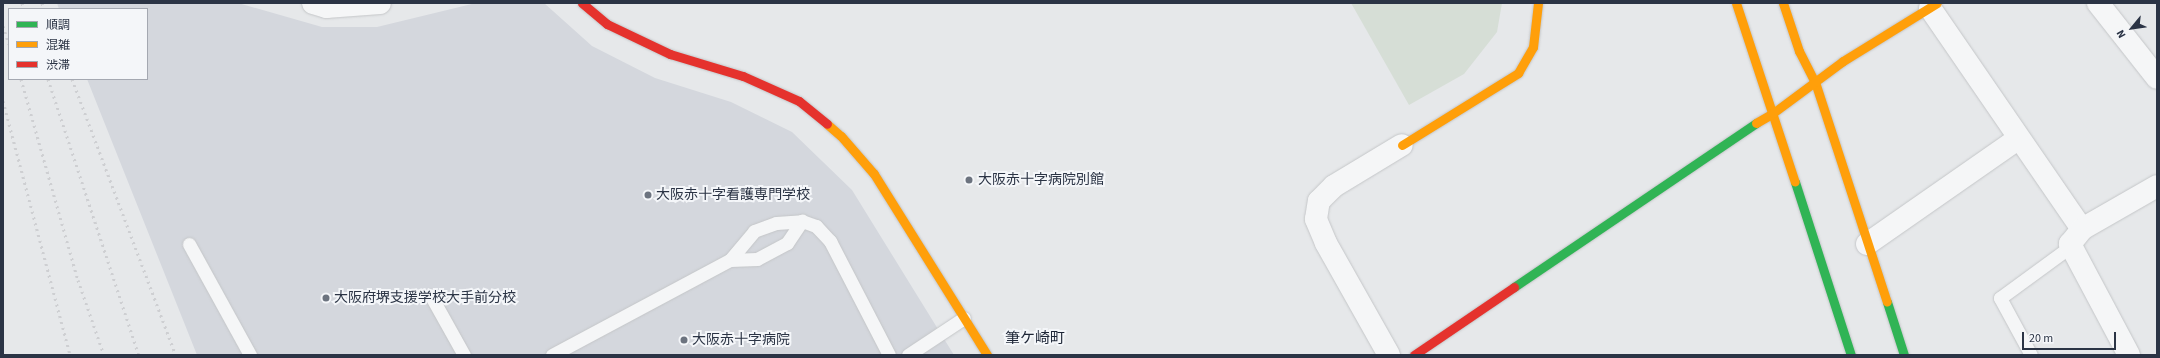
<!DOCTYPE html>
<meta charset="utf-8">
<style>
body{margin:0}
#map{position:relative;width:2160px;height:358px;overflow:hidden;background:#e6e8ea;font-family:"Source Sans 3","Noto Sans JP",sans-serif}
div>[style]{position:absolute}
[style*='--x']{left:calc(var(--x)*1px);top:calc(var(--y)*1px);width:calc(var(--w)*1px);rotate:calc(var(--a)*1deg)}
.built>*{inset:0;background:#d4d7dd}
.green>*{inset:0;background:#d6ded6}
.roads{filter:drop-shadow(0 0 1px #c4c6c8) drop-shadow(0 0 1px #c4c6c8)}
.lane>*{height:13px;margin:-6.5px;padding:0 6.5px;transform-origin:6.5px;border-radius:6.5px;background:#f5f6f7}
.street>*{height:22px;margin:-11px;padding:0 11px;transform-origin:11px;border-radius:11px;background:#f5f6f7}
.fast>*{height:9px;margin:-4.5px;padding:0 4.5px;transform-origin:4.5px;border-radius:4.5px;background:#30b455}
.slow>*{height:9px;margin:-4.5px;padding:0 4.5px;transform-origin:4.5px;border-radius:4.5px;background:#ff9f0a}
.jam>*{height:9px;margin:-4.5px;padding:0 4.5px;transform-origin:4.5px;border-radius:4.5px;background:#e5322d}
.rail>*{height:3px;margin-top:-1.5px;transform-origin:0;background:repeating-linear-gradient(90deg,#cecfd2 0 2px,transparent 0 6px)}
.dots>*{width:11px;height:11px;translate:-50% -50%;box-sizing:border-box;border:2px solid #f4f6f9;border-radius:50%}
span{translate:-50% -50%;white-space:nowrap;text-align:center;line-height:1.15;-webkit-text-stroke:4px #f4f6f9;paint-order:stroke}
.poi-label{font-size:14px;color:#2b3445}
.left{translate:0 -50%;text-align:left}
.neighbourhood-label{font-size:15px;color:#1d2536}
.frame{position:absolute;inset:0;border:4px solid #2b3445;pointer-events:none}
.legend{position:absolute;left:8px;top:8px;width:140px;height:72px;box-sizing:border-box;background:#f4f6f9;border:1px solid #a4a8b1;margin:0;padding:5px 7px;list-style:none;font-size:12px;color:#2b3445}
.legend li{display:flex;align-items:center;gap:8px;height:20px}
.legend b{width:20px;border:1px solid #a4a8b1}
.north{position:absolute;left:2112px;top:8px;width:40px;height:40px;-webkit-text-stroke:3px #f4f6f9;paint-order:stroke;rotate:241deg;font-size:11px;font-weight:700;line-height:16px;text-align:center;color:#2b3445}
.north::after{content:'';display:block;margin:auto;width:14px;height:18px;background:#2b3445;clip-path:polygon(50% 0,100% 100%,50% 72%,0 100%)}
.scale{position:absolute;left:2022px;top:332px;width:94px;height:18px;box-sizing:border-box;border:2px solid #2b3445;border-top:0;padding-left:5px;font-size:12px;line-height:14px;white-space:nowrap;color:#2b3445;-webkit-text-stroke:3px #f4f6f9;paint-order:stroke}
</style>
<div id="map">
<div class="built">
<i style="clip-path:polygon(57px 3px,238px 3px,322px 27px,377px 27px,476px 3px,544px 3px,592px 46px,655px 78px,731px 102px,792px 132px,852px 190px,954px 355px,197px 355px,87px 79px,147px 79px,147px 9px,59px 9px)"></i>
</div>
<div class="green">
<i style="clip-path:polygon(1351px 3px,1502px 3px,1497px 32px,1464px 74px,1409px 105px)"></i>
</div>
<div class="roads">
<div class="lane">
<i style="--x:189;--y:244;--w:127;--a:61.2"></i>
<i style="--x:730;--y:260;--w:38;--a:-50"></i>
<i style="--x:754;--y:231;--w:23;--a:-20"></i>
<i style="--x:776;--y:223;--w:26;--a:-4"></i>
<i style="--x:802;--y:221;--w:15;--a:20"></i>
<i style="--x:816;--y:226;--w:21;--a:47"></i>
<i style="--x:830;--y:241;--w:128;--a:62.6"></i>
<i style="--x:431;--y:296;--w:68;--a:60.8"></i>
<i style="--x:552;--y:355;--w:202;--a:-28.1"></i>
<i style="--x:730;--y:260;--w:27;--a:-2"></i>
<i style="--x:757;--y:259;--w:34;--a:-28"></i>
<i style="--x:787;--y:243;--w:27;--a:-56"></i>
<i style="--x:908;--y:355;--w:67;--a:-33.5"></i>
<i style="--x:2031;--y:355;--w:65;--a:-118.5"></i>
<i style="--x:2000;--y:298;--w:83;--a:-36.2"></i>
<i style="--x:2067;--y:249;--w:6;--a:-59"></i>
</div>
<div class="street">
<i style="--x:313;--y:3;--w:14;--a:17"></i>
<i style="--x:326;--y:7;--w:54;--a:-4.2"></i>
<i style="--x:2098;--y:3;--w:95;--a:51.8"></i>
<i style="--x:1930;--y:8;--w:268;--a:55.5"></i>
<i style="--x:1867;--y:244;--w:185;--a:-34.9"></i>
<i style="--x:1389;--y:355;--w:129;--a:-119.4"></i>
<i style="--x:1326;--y:243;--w:26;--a:-113"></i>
<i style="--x:1316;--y:219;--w:18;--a:-81"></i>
<i style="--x:1319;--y:201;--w:21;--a:-45"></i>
<i style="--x:1334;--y:186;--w:79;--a:-31.1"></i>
<i style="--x:2129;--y:355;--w:126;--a:-118"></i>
<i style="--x:2070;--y:244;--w:19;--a:-51"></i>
<i style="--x:2082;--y:229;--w:86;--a:-29.8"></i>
</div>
<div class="fast">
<i style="--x:1795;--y:182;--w:182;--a:72.1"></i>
<i style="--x:1514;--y:287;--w:292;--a:-34.1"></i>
<i style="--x:1887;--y:302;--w:56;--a:72.2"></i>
</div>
<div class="slow">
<i style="--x:1736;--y:3;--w:188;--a:71.8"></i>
<i style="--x:1783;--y:3;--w:51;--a:71.6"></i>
<i style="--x:1799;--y:51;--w:35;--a:63"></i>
<i style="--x:1815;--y:82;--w:231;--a:71.9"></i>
<i style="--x:1756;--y:123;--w:20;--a:-30"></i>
<i style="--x:1773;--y:113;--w:87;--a:-36.6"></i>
<i style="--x:1843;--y:61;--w:110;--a:-31.7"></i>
<i style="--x:827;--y:124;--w:18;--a:41"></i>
<i style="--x:841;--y:136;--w:50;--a:49"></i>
<i style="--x:874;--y:174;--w:213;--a:58"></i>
<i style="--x:1402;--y:145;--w:137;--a:-31.8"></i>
<i style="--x:1518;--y:73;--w:30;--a:-60"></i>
<i style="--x:1533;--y:47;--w:44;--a:-83.5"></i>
</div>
<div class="jam">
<i style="--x:582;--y:3;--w:33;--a:40"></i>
<i style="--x:607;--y:24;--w:70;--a:25.5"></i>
<i style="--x:670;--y:54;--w:76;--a:16.8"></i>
<i style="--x:743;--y:76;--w:61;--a:24.1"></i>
<i style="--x:799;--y:101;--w:36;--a:39"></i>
<i style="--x:1414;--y:355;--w:121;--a:-34.2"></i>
</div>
</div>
<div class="rail">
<i style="--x:22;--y:3;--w:6;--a:72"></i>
<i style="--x:42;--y:3;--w:6;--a:72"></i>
<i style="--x:3;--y:26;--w:19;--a:72"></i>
<i style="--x:21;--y:79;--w:209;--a:74.2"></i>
<i style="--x:78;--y:280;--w:79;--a:70.9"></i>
<i style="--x:48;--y:79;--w:291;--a:71.8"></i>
<i style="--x:72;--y:79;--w:295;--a:69.4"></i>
<i style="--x:3;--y:101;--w:263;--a:75.2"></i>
</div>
<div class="dots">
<i style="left:969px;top:180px;background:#6c737f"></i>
<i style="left:648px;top:195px;background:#6c737f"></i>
<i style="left:326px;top:298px;background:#6c737f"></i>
<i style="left:684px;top:340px;background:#6c737f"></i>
</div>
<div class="poi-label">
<span class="left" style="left:978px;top:180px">大阪赤十字病院別館</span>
<span class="left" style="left:656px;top:195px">大阪赤十字看護専門学校</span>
<span class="left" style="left:334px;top:298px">大阪府堺支援学校大手前分校</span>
<span class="left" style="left:692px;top:340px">大阪赤十字病院</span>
</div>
<div class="neighbourhood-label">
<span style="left:1035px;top:339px">筆ケ崎町</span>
</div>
<div class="frame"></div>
<ul class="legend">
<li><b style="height:5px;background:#30b455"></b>順調</li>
<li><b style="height:5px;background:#ff9f0a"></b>混雑</li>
<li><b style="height:5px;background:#e5322d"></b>渋滞</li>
</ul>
<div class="north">N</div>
<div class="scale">20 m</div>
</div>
